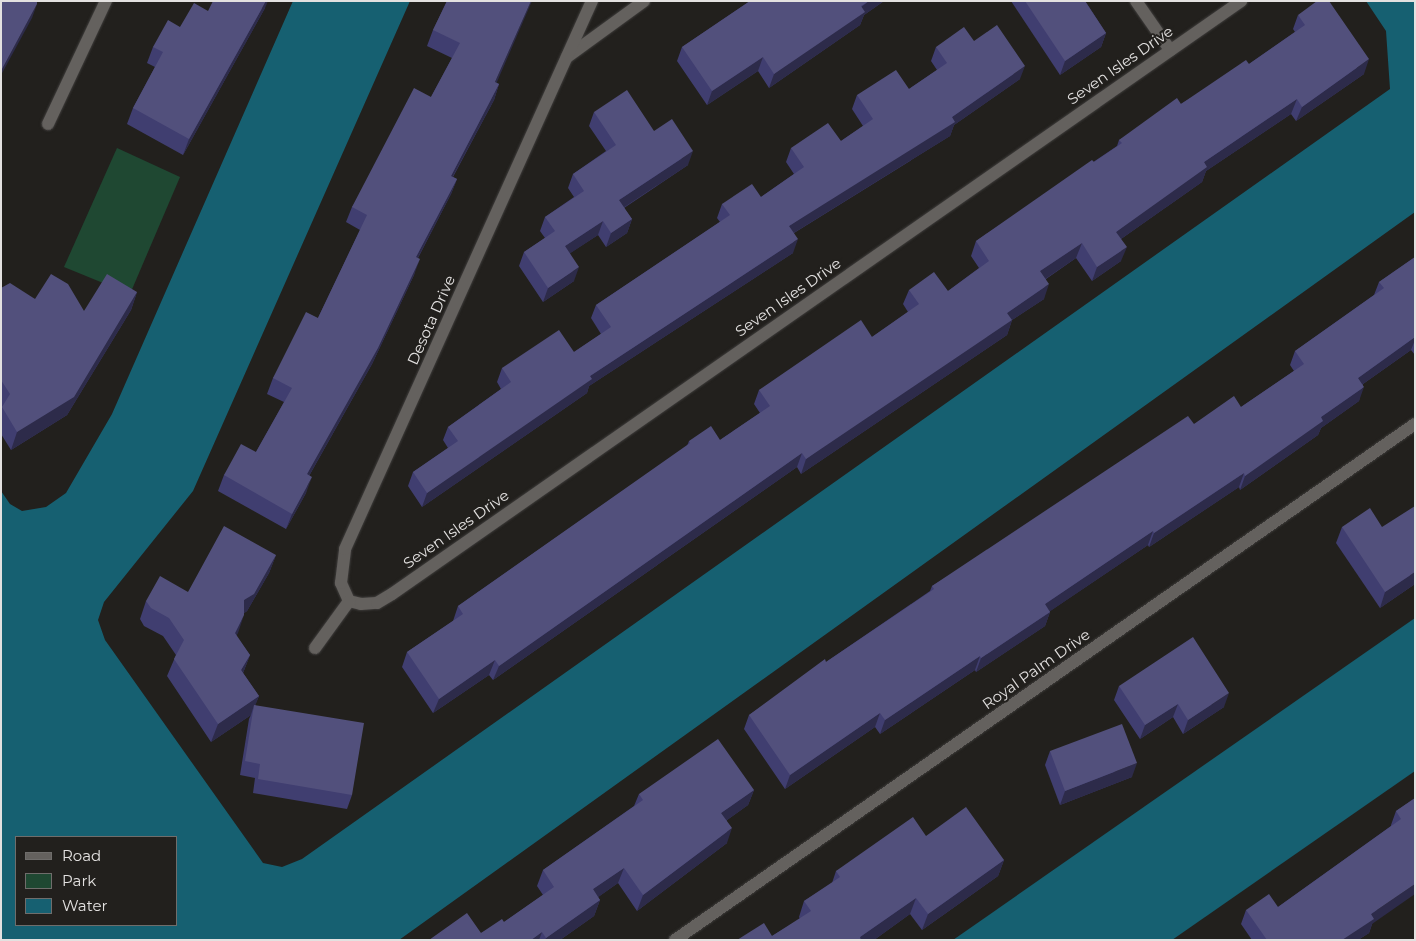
<!DOCTYPE html>
<style>
body{margin:0}
#map{position:relative;width:1416px;height:941px;overflow:hidden;background:#22201d;font-family:Montserrat,sans-serif}
div>[style]{position:absolute}
[style*='--x']{left:calc(var(--x)*1px);top:calc(var(--y)*1px);width:calc(var(--w)*1px);rotate:calc(var(--a)*1deg)}
.green>*{inset:0;background:#1f4832}
.water>*{inset:0;background:#166071}
.roads{filter:drop-shadow(0 0 1px #3f3d3c) drop-shadow(0 0 1px #3f3d3c)}
.minor>*{height:12px;margin:-6px;padding:0 6px;transform-origin:6px;border-radius:6px;background:#64615e}
.wall>*{inset:0;background:#403e70}
.shaded-wall>*{inset:0;background:#2d2b4a}
.building>*{inset:0;background:#52507c}
span{translate:-50% -50%;white-space:nowrap;text-align:center;line-height:1.15;-webkit-text-stroke:4px #22201d;paint-order:stroke}
.street-label{font-size:15px;color:#e3e1e0}
.frame{position:absolute;inset:0;border:2px solid #e3e1e0;pointer-events:none}
.legend{position:absolute;left:15px;top:836px;width:162px;height:90px;box-sizing:border-box;background:#22201d;border:1px solid #6f6d6b;margin:0;padding:6px 9px;list-style:none;font-size:15px;color:#e3e1e0}
.legend li{display:flex;align-items:center;gap:10px;height:25px}
.legend b{width:25px;border:1px solid #6f6d6b}
</style>
<div id="map">
<div class="green">
<i style="clip-path:polygon(117px 148px,180px 177px,130px 294px,64px 267px)"></i>
</div>
<div class="water">
<i style="clip-path:polygon(evenodd,293px 1px,410px 1px,193px 491px,104px 602px,98px 620px,105px 640px,263px 863px,282px 867px,302px 859px,1390px 89px,1386px 31px,1366px 1px,1415px 1px,1415px 212px,399px 940px,1px 940px,1px 491px,10px 504px,22px 511px,46px 507px,66px 493px,112px 414px,293px 1px,16px 837px,176px 837px,176px 925px,16px 925px,16px 837px)"></i>
<i style="clip-path:polygon(1415px 618px,1415px 771px,1172px 940px,953px 940px)"></i>
</div>
<div class="roads">
<div class="minor">
<i style="--x:1136;--y:1;--w:60;--a:55.2"></i>
<i style="--x:567;--y:57;--w:95;--a:-36"></i>
<i style="--x:48;--y:124;--w:136;--a:-64.8"></i>
<i style="--x:349;--y:601;--w:12;--a:14"></i>
<i style="--x:361;--y:604;--w:16;--a:-4"></i>
<i style="--x:377;--y:603;--w:17;--a:-31"></i>
<i style="--x:392;--y:594;--w:1036;--a:-34.93"></i>
<i style="--x:349;--y:601;--w:20;--a:-114"></i>
<i style="--x:341;--y:583;--w:34;--a:-83"></i>
<i style="--x:345;--y:549;--w:601;--a:-65.74"></i>
<i style="--x:315;--y:648;--w:58;--a:-54.1"></i>
<i style="--x:675;--y:940;--w:902;--a:-34.89"></i>
</div>
</div>
<div class="wall">
<i style="clip-path:polygon(447px 1px,496px 83px,499px 84px,494px 100px,453px 177px,457px 179px,451px 194px,418px 258px,414px 275px,372px 364px,309px 476px,306px 493px,286px 529px,218px 491px,224px 475px,256px 452px,284px 402px,267px 394px,273px 378px,318px 318px,360px 230px,346px 222px,352px 207px,431px 97px,452px 58px,427px 46px,433px 30px)"></i>
<i style="clip-path:polygon(750px 1px,884px 1px,864px 15px,860px 25px,769px 88px,758px 71px,707px 105px,677px 61px,682px 47px)"></i>
<i style="clip-path:polygon(1011px 1px,1085px 1px,1106px 33px,1101px 47px,1060px 75px)"></i>
<i style="clip-path:polygon(265px 8px,183px 155px,127px 124px,133px 108px,155px 67px,147px 63px,153px 47px,180px 27px,208px 11px)"></i>
<i style="clip-path:polygon(1298px 15px,1364px 74px,1296px 121px,1291px 114px,1206px 171px,1202px 182px,1121px 239px,1121px 261px,1092px 281px,1076px 258px,1046px 279px,1044px 299px,1012px 320px,1007px 335px,801px 474px,797px 467px,493px 680px,489px 675px,433px 713px,402px 667px,407px 652px,453px 621px,458px 606px,687px 446px,689px 441px,720px 440px,760px 413px,754px 404px,759px 390px,872px 337px,908px 312px,903px 304px,909px 290px,948px 291px,979px 268px,971px 256px,976px 241px,1117px 146px,1119px 140px,1249px 64px,1295px 32px,1293px 29px)"></i>
<i style="clip-path:polygon(974px 41px,1020px 79px,954px 125px,950px 136px,794px 233px,793px 253px,589px 386px,587px 393px,422px 507px,408px 486px,413px 472px,448px 448px,443px 440px,448px 427px,501px 389px,497px 382px,502px 368px,574px 352px,601px 334px,591px 318px,596px 305px,720px 222px,717px 218px,722px 204px,761px 197px,794px 174px,786px 162px,791px 148px,841px 141px,863px 126px,852px 109px,857px 95px,909px 89px,937px 70px,931px 61px,936px 47px)"></i>
<i style="clip-path:polygon(594px 112px,654px 131px,688px 165px,624px 208px,632px 219px,627px 233px,606px 247px,598px 235px,570px 253px,574px 281px,543px 302px,519px 266px,524px 252px,545px 238px,540px 231px,545px 217px,574px 197px,568px 188px,573px 174px,606px 151px,589px 126px)"></i>
<i style="clip-path:polygon(1415px 257px,1415px 355px,1411px 350px,1363px 384px,1359px 401px,1321px 428px,1318px 435px,1240px 490px,1239px 487px,1149px 547px,1148px 545px,1050px 611px,1050px 612px,1045px 626px,976px 672px,975px 670px,880px 734px,875px 727px,785px 789px,744px 729px,749px 715px,826px 662px,930px 591px,932px 586px,1194px 424px,1241px 407px,1294px 371px,1290px 365px,1295px 351px,1374px 295px,1379px 282px)"></i>
<i style="clip-path:polygon(1px 288px,35px 299px,84px 311px,137px 292px,131px 310px,67px 415px,11px 450px,1px 434px)"></i>
<i style="clip-path:polygon(1342px 527px,1382px 527px,1415px 584px,1380px 608px,1336px 543px)"></i>
<i style="clip-path:polygon(276px 555px,269px 573px,247px 611px,244px 613px,236px 636px,250px 655px,243px 673px,259px 696px,255px 705px,352px 795px,347px 809px,253px 793px,255px 778px,240px 775px,249px 719px,251px 715px,211px 742px,167px 676px,176px 655px,163px 636px,144px 626px,140px 619px,146px 601px,188px 592px)"></i>
<i style="clip-path:polygon(1119px 686px,1224px 707px,1183px 734px,1173px 717px,1140px 739px,1114px 700px)"></i>
<i style="clip-path:polygon(1050px 751px,1132px 777px,1060px 805px,1045px 765px)"></i>
<i style="clip-path:polygon(754px 790px,748px 805px,727px 820px,727px 843px,637px 911px,618px 883px,598px 897px,600px 900px,594px 916px,560px 940px,429px 940px,481px 933px,504px 922px,543px 895px,537px 886px,543px 870px,634px 806px,639px 794px)"></i>
<i style="clip-path:polygon(1415px 798px,1369px 933px,1358px 940px,1252px 940px,1241px 924px,1246px 910px,1278px 907px,1391px 826px,1391px 825px,1396px 811px)"></i>
<i style="clip-path:polygon(926px 836px,1004px 860px,998px 876px,922px 930px,910px 914px,874px 940px,737px 940px,772px 936px,800px 919px,799px 917px,804px 901px,832px 883px,836px 871px)"></i>
</div>
<div class="shaded-wall">
<i style="clip-path:polygon(266px 1px,268px 1px,265px 8px,183px 155px,189px 139px)"></i>
<i style="clip-path:polygon(531px 1px,532px 1px,490px 98px,495px 82px)"></i>
<i style="clip-path:polygon(869px 1px,884px 1px,864px 15px,860px 25px,769px 88px,774px 74px)"></i>
<i style="clip-path:polygon(37px 4px,32px 18px,1px 75px,1px 71px)"></i>
<i style="clip-path:polygon(1106px 33px,1101px 47px,1060px 75px,1065px 61px)"></i>
<i style="clip-path:polygon(763px 57px,758px 71px,707px 105px,712px 91px)"></i>
<i style="clip-path:polygon(1369px 59px,1364px 74px,1296px 121px,1302px 107px)"></i>
<i style="clip-path:polygon(1025px 66px,1020px 79px,954px 125px,950px 136px,784px 239px,789px 226px,952px 117px)"></i>
<i style="clip-path:polygon(499px 84px,494px 100px,445px 191px,451px 176px)"></i>
<i style="clip-path:polygon(1297px 99px,1291px 114px,1206px 171px,1202px 182px,1111px 246px,1116px 232px,1204px 162px)"></i>
<i style="clip-path:polygon(693px 151px,688px 165px,614px 214px,619px 200px)"></i>
<i style="clip-path:polygon(457px 179px,451px 194px,410px 273px,416px 257px)"></i>
<i style="clip-path:polygon(632px 219px,627px 233px,606px 247px,611px 233px)"></i>
<i style="clip-path:polygon(603px 221px,598px 235px,560px 260px,565px 246px)"></i>
<i style="clip-path:polygon(798px 239px,793px 253px,589px 386px,587px 393px,422px 507px,427px 493px,590px 376px)"></i>
<i style="clip-path:polygon(1082px 243px,1076px 258px,1035px 286px,1040px 271px)"></i>
<i style="clip-path:polygon(1127px 247px,1121px 261px,1092px 281px,1097px 267px)"></i>
<i style="clip-path:polygon(420px 259px,414px 275px,372px 364px,301px 490px,307px 474px)"></i>
<i style="clip-path:polygon(579px 267px,574px 281px,543px 302px,548px 288px)"></i>
<i style="clip-path:polygon(1049px 284px,1044px 299px,1012px 320px,1007px 335px,801px 474px,806px 459px,1007px 313px)"></i>
<i style="clip-path:polygon(137px 292px,131px 310px,67px 415px,11px 450px,17px 432px)"></i>
<i style="clip-path:polygon(1415px 337px,1415px 340px,1411px 350px,1353px 391px,1358px 378px)"></i>
<i style="clip-path:polygon(1364px 387px,1359px 401px,1321px 428px,1318px 435px,1240px 490px,1245px 476px,1321px 417px)"></i>
<i style="clip-path:polygon(802px 453px,797px 467px,493px 680px,499px 666px)"></i>
<i style="clip-path:polygon(1244px 473px,1239px 487px,1149px 547px,1154px 533px)"></i>
<i style="clip-path:polygon(312px 477px,306px 493px,286px 529px,292px 514px)"></i>
<i style="clip-path:polygon(1153px 531px,1148px 545px,1040px 618px,1045px 604px)"></i>
<i style="clip-path:polygon(276px 555px,269px 573px,247px 611px,238px 618px,244px 600px)"></i>
<i style="clip-path:polygon(1415px 572px,1415px 584px,1380px 608px,1385px 592px)"></i>
<i style="clip-path:polygon(1050px 612px,1045px 626px,976px 672px,981px 658px)"></i>
<i style="clip-path:polygon(244px 615px,238px 633px,228px 651px,235px 633px)"></i>
<i style="clip-path:polygon(250px 655px,243px 673px,241px 670px)"></i>
<i style="clip-path:polygon(980px 656px,975px 670px,880px 734px,885px 720px)"></i>
<i style="clip-path:polygon(495px 660px,489px 675px,433px 713px,439px 699px)"></i>
<i style="clip-path:polygon(1229px 693px,1224px 707px,1183px 734px,1188px 720px)"></i>
<i style="clip-path:polygon(259px 696px,253px 711px,254px 705px,251px 715px,211px 742px,218px 724px)"></i>
<i style="clip-path:polygon(1178px 704px,1173px 717px,1140px 739px,1145px 725px)"></i>
<i style="clip-path:polygon(880px 713px,875px 727px,785px 789px,790px 775px)"></i>
<i style="clip-path:polygon(1137px 763px,1132px 777px,1060px 805px,1065px 791px)"></i>
<i style="clip-path:polygon(754px 790px,748px 805px,716px 828px,721px 813px)"></i>
<i style="clip-path:polygon(732px 828px,727px 843px,637px 911px,643px 895px)"></i>
<i style="clip-path:polygon(1004px 860px,998px 876px,922px 930px,928px 914px)"></i>
<i style="clip-path:polygon(624px 868px,618px 883px,587px 905px,593px 889px)"></i>
<i style="clip-path:polygon(1415px 884px,1415px 894px,1372px 924px,1369px 933px,1358px 940px,1342px 940px,1371px 914px)"></i>
<i style="clip-path:polygon(916px 898px,910px 914px,874px 940px,859px 940px,860px 937px)"></i>
<i style="clip-path:polygon(600px 900px,594px 916px,560px 940px,545px 940px,546px 938px)"></i>
<i style="clip-path:polygon(542px 932px,539px 940px,531px 940px)"></i>
</div>
<div class="building">
<i style="clip-path:polygon(1px 1px,37px 1px,37px 4px,1px 71px)"></i>
<i style="clip-path:polygon(213px 1px,266px 1px,189px 139px,133px 108px,163px 52px,153px 47px,168px 20px,180px 27px,194px 3px,208px 11px)"></i>
<i style="clip-path:polygon(447px 1px,531px 1px,495px 82px,499px 84px,451px 176px,457px 179px,416px 257px,420px 259px,378px 348px,307px 474px,312px 477px,292px 514px,224px 475px,241px 444px,256px 452px,292px 388px,273px 378px,306px 312px,318px 318px,367px 215px,352px 207px,414px 88px,431px 97px,460px 43px,433px 30px)"></i>
<i style="clip-path:polygon(750px 1px,869px 1px,861px 6px,865px 12px,774px 74px,763px 57px,712px 91px,682px 47px)"></i>
<i style="clip-path:polygon(1025px 1px,1085px 1px,1106px 33px,1065px 61px)"></i>
<i style="clip-path:polygon(1317px 1px,1329px 1px,1369px 59px,1302px 107px,1297px 99px,1204px 162px,1207px 167px,1116px 232px,1127px 247px,1097px 267px,1082px 243px,1040px 271px,1049px 284px,1007px 313px,1012px 320px,806px 459px,802px 453px,499px 666px,495px 660px,439px 699px,407px 652px,463px 614px,458px 606px,690px 443px,689px 441px,711px 426px,720px 440px,770px 406px,759px 390px,861px 320px,872px 337px,919px 304px,909px 290px,934px 272px,948px 291px,989px 261px,976px 241px,1092px 160px,1094px 162px,1122px 143px,1119px 140px,1177px 98px,1181px 104px,1246px 60px,1249px 64px,1305px 25px,1298px 15px)"></i>
<i style="clip-path:polygon(997px 25px,1025px 66px,952px 117px,955px 122px,789px 226px,798px 239px,590px 376px,592px 379px,427px 493px,413px 472px,458px 441px,448px 427px,511px 382px,502px 368px,559px 330px,574px 352px,611px 327px,596px 305px,730px 215px,722px 204px,752px 184px,761px 197px,804px 167px,791px 148px,828px 123px,841px 141px,873px 119px,857px 95px,896px 70px,909px 89px,947px 63px,936px 47px,964px 27px,974px 41px)"></i>
<i style="clip-path:polygon(627px 90px,654px 131px,672px 119px,693px 151px,619px 200px,632px 219px,611px 233px,603px 221px,565px 246px,579px 267px,548px 288px,524px 252px,555px 231px,545px 217px,584px 191px,573px 174px,616px 145px,594px 112px)"></i>
<i style="clip-path:polygon(1415px 257px,1415px 337px,1358px 378px,1364px 387px,1321px 417px,1323px 421px,1245px 476px,1244px 473px,1154px 533px,1153px 531px,1045px 604px,1050px 612px,981px 658px,980px 656px,885px 720px,880px 713px,790px 775px,749px 715px,825px 659px,826px 662px,934px 589px,932px 586px,1188px 416px,1194px 424px,1234px 396px,1241px 407px,1304px 364px,1295px 351px,1384px 288px,1379px 282px)"></i>
<i style="clip-path:polygon(51px 274px,68px 284px,84px 311px,107px 274px,137px 292px,74px 397px,17px 432px,2px 407px,10px 394px,1px 380px,1px 288px,10px 283px,35px 299px)"></i>
<i style="clip-path:polygon(1415px 506px,1415px 572px,1385px 592px,1342px 527px,1370px 508px,1382px 527px)"></i>
<i style="clip-path:polygon(224px 526px,276px 555px,254px 594px,244px 600px,244px 615px,235px 633px,250px 655px,241px 670px,259px 696px,218px 724px,174px 659px,184px 640px,169px 618px,151px 608px,146px 601px,160px 576px,188px 592px)"></i>
<i style="clip-path:polygon(1193px 637px,1229px 693px,1188px 720px,1178px 704px,1145px 725px,1119px 686px)"></i>
<i style="clip-path:polygon(254px 705px,364px 723px,352px 795px,258px 779px,260px 764px,245px 761px)"></i>
<i style="clip-path:polygon(1122px 724px,1137px 763px,1065px 791px,1050px 751px)"></i>
<i style="clip-path:polygon(718px 739px,754px 790px,721px 813px,732px 828px,643px 895px,624px 868px,593px 889px,600px 900px,546px 938px,542px 932px,531px 940px,429px 940px,467px 913px,481px 933px,502px 919px,504px 922px,554px 887px,543px 870px,643px 800px,639px 794px)"></i>
<i style="clip-path:polygon(1415px 798px,1415px 884px,1371px 914px,1374px 919px,1342px 940px,1267px 940px,1246px 910px,1269px 894px,1278px 907px,1401px 819px,1396px 811px)"></i>
<i style="clip-path:polygon(966px 807px,1004px 860px,928px 914px,916px 898px,860px 937px,861px 940px,737px 940px,764px 923px,772px 936px,811px 911px,804px 901px,840px 877px,836px 871px,913px 817px,926px 836px)"></i>
</div>
<div class="street-label">
<span style="left:1120px;top:65px;rotate:-35deg">Seven Isles Drive</span>
<span style="left:788px;top:297px;rotate:-35deg">Seven Isles Drive</span>
<span style="left:431px;top:320px;rotate:-66deg">Desota Drive</span>
<span style="left:456px;top:529px;rotate:-35deg">Seven Isles Drive</span>
<span style="left:1036px;top:669px;rotate:-35deg">Royal Palm Drive</span>
</div>
<div class="frame"></div>
<ul class="legend">
<li><b style="height:6px;background:#64615e"></b>Road</li>
<li><b style="height:14px;background:#1f4832"></b>Park</li>
<li><b style="height:14px;background:#166071"></b>Water</li>
</ul>
</div>
